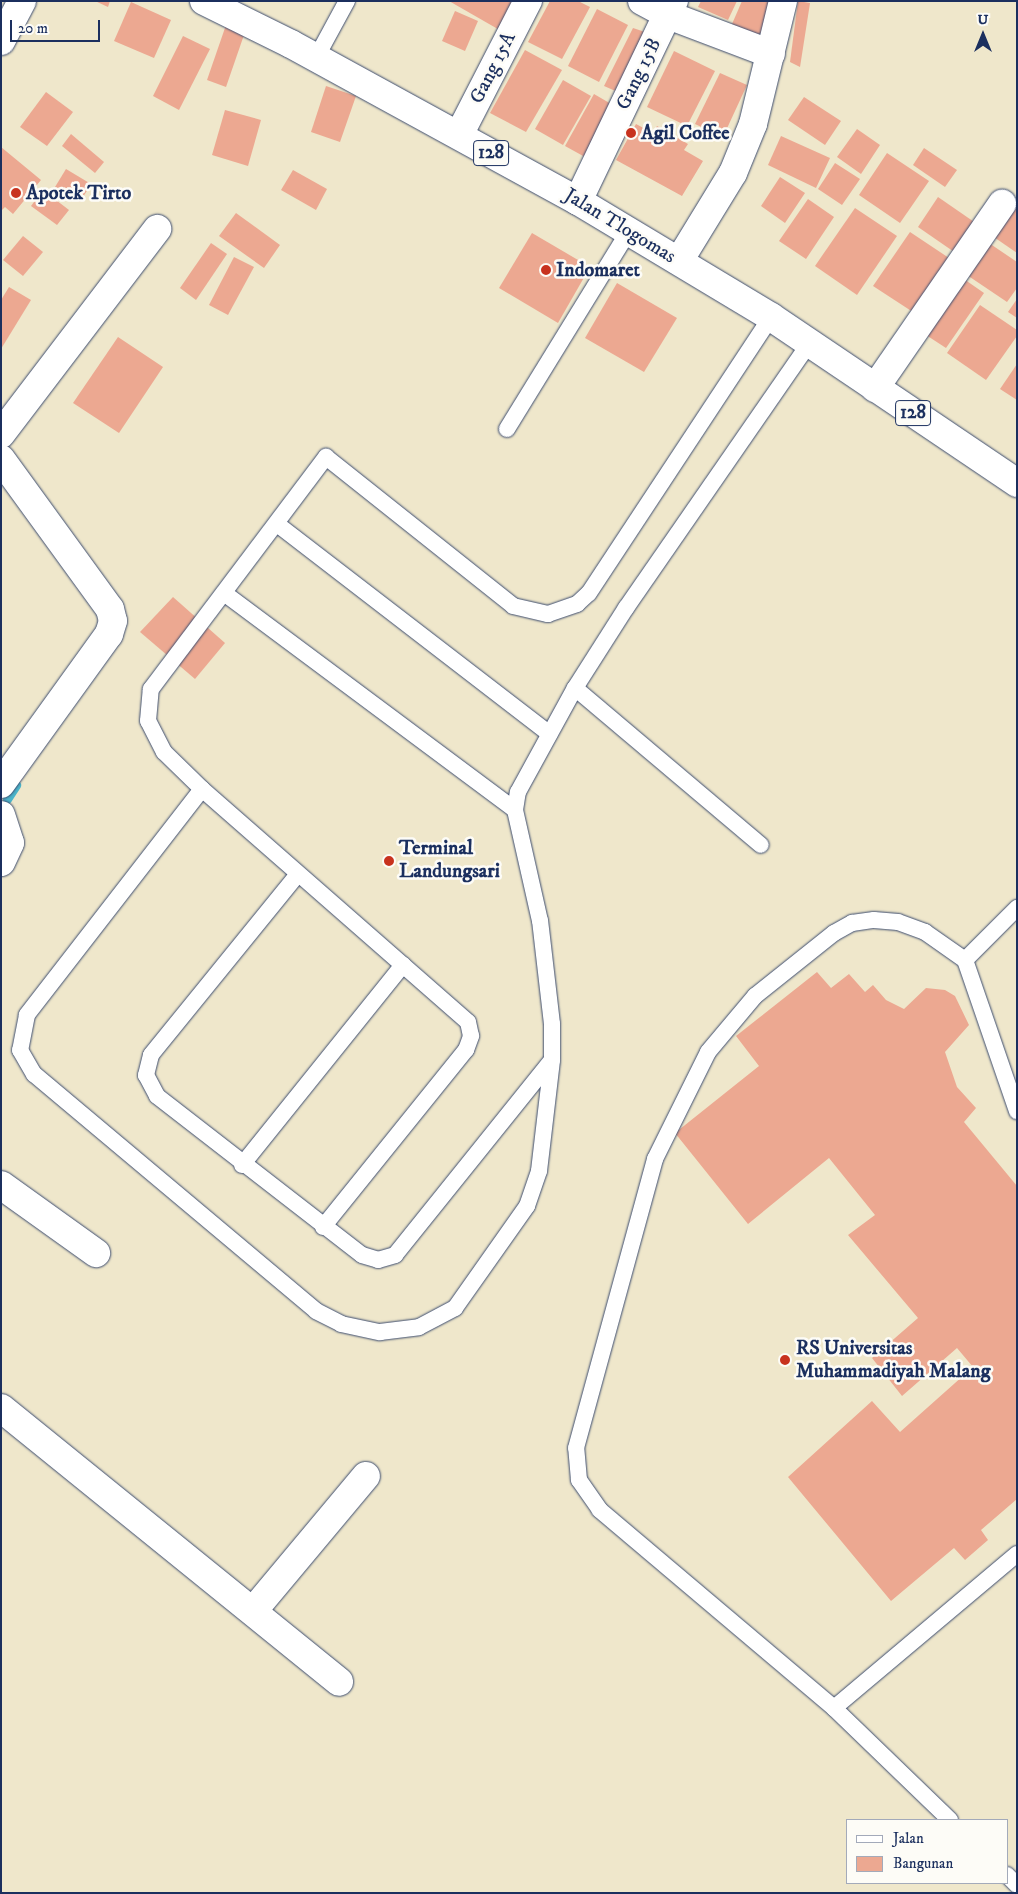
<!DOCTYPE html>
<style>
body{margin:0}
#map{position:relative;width:1018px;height:1894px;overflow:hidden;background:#efe7cb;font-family:"IM FELL DW Pica",serif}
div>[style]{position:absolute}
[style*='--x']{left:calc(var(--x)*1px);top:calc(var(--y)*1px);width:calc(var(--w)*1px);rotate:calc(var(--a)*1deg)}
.stream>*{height:9px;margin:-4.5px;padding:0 4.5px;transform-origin:4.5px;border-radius:4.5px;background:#4cb5ca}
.building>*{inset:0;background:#eca891}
.roads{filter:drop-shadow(0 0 1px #3b4b6e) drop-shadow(0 0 1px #3b4b6e)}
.lane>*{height:16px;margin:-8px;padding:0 8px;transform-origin:8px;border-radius:8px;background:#fff}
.street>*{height:28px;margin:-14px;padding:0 14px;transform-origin:14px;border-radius:14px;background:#fff}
.secondary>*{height:28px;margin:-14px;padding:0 14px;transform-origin:14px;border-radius:14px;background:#fff}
.primary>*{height:28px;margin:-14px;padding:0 14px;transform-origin:14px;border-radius:14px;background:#fff}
.dots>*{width:14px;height:14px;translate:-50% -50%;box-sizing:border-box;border:2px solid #fdfcf7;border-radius:50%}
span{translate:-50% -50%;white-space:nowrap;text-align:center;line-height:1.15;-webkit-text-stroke:5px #fdfcf7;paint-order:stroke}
.shield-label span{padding:1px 4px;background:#fdfcf7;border:1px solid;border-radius:4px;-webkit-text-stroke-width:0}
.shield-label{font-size:19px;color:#1b2f5e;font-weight:700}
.street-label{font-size:20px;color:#1b2f5e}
.poi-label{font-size:20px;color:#1b2f5e;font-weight:700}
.left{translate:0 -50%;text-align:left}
.frame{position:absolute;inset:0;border:2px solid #1b2f5e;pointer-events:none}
.legend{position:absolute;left:846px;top:1819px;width:162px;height:65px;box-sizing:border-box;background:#fdfcf7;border:1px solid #a3aaba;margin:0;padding:6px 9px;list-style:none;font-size:15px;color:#1b2f5e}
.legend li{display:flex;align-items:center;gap:10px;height:25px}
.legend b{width:25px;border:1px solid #a3aaba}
.north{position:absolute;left:958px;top:10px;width:50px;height:50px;-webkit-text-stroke:4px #fdfcf7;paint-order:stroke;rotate:0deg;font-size:14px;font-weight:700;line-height:20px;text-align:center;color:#1b2f5e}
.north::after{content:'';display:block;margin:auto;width:18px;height:22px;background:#1b2f5e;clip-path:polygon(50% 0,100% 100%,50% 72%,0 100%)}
.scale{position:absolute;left:10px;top:20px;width:90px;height:22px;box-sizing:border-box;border:2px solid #1b2f5e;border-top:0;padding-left:6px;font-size:15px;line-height:18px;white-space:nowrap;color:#1b2f5e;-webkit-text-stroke:4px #fdfcf7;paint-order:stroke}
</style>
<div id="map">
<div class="stream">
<i style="--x:7;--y:799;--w:17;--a:-57"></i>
</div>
<div class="building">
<i style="clip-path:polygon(95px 1px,110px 1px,108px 7px)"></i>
<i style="clip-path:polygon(449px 1px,520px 1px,503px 32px)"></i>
<i style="clip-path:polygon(550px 1px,578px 1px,590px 7px,562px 59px,528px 42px)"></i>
<i style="clip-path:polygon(701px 1px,737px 1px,728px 20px,698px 7px)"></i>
<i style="clip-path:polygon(742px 1px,775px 1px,766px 51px,729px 31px)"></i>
<i style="clip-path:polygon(798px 1px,810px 3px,800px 67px,790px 62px)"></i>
<i style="clip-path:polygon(131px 2px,171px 20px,154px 58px,114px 41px)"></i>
<i style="clip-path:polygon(597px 9px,628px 25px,599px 82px,568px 66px)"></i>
<i style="clip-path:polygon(455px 11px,478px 21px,465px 51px,442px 41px)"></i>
<i style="clip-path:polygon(226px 25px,245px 32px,226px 87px,207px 80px)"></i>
<i style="clip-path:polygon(633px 28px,654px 35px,627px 96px,604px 86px)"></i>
<i style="clip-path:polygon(183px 36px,210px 49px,179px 110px,153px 96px)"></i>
<i style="clip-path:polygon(525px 50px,562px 70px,526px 132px,490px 113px)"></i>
<i style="clip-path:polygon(674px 51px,715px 71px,687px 126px,647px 107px)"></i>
<i style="clip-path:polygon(720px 73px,747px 85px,723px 137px,695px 124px)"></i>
<i style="clip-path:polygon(563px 80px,591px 96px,563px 145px,535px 129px)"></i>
<i style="clip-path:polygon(326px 86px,356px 96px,340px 142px,311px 132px)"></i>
<i style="clip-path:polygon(46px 92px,73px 112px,47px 146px,20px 127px)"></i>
<i style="clip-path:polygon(594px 94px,618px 108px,594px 162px,565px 146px)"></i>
<i style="clip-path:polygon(804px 97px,841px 121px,825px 145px,788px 120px)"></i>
<i style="clip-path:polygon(225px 110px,261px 120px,248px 166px,212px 155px)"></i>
<i style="clip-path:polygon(636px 124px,653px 133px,657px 126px,688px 144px,684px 150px,703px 161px,682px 196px,616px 160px)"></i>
<i style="clip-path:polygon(857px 129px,880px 145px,861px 174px,837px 157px)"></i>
<i style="clip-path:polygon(71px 134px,104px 162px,95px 173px,62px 146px)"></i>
<i style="clip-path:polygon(781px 136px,830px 158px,816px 188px,768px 165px)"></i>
<i style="clip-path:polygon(1px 147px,41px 180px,13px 214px,5px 207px,1px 211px)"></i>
<i style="clip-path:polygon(924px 148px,957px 170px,945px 187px,913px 165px)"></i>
<i style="clip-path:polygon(887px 153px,929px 181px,900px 223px,859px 195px)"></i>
<i style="clip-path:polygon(835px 163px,860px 179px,842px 205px,818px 189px)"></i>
<i style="clip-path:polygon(66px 169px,91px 184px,80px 202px,55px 187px)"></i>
<i style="clip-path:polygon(293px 170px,327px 189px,316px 210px,281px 190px)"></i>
<i style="clip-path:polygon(780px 177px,805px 193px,785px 223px,761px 206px)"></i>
<i style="clip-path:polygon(43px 190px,69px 210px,57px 225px,31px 206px)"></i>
<i style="clip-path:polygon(938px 197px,980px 226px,960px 256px,918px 227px)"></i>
<i style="clip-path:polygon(808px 199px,834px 217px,806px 259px,779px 241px)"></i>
<i style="clip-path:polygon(1011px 200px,1017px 204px,1017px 253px,988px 233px)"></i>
<i style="clip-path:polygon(855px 208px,897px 236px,857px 295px,815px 266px)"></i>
<i style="clip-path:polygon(236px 213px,280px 245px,264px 268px,219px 236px)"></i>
<i style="clip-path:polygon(910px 232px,955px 262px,919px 316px,873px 286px)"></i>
<i style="clip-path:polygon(532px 233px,590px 267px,558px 323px,499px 288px)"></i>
<i style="clip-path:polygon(23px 236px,43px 252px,23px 276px,3px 260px)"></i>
<i style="clip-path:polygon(983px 239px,1017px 262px,1017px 288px,1007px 302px,961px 271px)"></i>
<i style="clip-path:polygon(211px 243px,227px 254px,196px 300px,180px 288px)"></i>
<i style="clip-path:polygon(234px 257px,254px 267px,228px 315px,209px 305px)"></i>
<i style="clip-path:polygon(961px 277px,984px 293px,946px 348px,923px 333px)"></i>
<i style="clip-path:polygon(617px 283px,677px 318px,644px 372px,585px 338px)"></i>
<i style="clip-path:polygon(9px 287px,31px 300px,1px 349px,1px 300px)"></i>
<i style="clip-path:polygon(1017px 299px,1017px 318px,1008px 312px)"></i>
<i style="clip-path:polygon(980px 305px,1017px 330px,1017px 336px,986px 380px,947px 353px)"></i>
<i style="clip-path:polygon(118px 337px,163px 367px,119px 433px,73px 403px)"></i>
<i style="clip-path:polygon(1017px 364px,1017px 400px,1000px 389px)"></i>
<i style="clip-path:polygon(173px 597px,225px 643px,195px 679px,140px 632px)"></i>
<i style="clip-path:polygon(817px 972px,831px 988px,849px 974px,865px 992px,873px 985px,886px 1000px,904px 1009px,926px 988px,945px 990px,955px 996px,969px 1025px,945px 1052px,957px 1087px,976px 1108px,964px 1122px,1017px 1186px,1017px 1499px,981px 1530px,988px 1540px,965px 1560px,954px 1548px,891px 1601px,788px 1477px,872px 1401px,900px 1432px,973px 1367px,957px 1348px,902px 1396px,872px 1358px,918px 1318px,848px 1235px,875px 1215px,829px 1158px,748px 1224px,675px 1133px,759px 1066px,736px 1036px)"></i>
</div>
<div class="roads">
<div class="lane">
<i style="--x:316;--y:58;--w:65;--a:-61.5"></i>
<i style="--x:507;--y:429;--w:231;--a:-58.4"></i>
<i style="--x:277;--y:524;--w:344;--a:37.6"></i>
<i style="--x:224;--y:593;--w:363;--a:36.7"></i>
<i style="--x:575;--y:688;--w:243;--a:40.2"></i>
<i style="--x:202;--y:789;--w:286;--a:127.8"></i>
<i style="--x:27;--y:1015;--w:36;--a:101"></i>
<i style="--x:20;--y:1050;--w:28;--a:60"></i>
<i style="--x:34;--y:1074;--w:368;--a:40"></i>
<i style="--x:316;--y:1311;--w:28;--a:27"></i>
<i style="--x:341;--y:1324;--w:40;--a:12"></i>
<i style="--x:380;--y:1332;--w:39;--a:-7"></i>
<i style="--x:419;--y:1327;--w:41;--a:-27.8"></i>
<i style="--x:455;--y:1308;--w:125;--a:-54.8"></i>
<i style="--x:527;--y:1206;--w:37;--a:-71"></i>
<i style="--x:539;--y:1171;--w:112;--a:-83.3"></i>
<i style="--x:552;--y:1060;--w:36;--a:-90"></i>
<i style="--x:552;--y:1024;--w:104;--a:-96.6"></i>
<i style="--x:540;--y:921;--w:114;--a:-102.7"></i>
<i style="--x:515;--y:810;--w:18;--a:-81"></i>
<i style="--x:518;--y:792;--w:119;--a:-61.3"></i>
<i style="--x:575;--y:688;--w:95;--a:-57.5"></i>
<i style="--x:626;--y:608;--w:321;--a:-55.3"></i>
<i style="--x:298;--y:874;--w:233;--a:129.1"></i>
<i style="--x:151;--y:1055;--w:21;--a:104"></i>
<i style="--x:146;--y:1075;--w:24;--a:62"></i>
<i style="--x:157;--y:1096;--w:259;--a:37.8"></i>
<i style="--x:362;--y:1255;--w:17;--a:17"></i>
<i style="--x:378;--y:1260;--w:18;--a:-16"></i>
<i style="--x:395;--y:1255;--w:250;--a:-51.2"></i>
<i style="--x:965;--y:960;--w:160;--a:71"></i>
<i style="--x:242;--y:1165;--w:257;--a:-51.2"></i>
<i style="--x:323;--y:1227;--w:228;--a:-51.1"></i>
<i style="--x:466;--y:1050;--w:15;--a:-70"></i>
<i style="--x:471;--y:1036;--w:14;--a:-102"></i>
<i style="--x:468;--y:1022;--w:354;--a:-138.8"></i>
<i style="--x:202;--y:789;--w:53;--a:-135.8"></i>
<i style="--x:164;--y:752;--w:35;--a:-117"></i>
<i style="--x:148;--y:721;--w:32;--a:-85"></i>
<i style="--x:151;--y:689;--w:291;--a:-53"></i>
<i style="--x:326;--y:457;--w:239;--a:38.5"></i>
<i style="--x:513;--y:606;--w:36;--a:13"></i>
<i style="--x:548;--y:614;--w:31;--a:-19"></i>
<i style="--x:577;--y:604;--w:16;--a:-43"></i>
<i style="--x:589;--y:593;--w:331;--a:-56.6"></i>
<i style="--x:834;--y:1708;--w:239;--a:-40.1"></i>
<i style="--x:950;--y:1820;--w:161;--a:-136"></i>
<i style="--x:834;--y:1708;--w:307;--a:-139.8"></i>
<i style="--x:600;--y:1510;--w:37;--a:-125"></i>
<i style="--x:579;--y:1480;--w:32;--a:-95"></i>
<i style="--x:576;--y:1448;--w:300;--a:-74.7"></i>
<i style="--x:655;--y:1159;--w:119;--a:-63.6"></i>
<i style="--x:708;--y:1052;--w:73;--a:-50"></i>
<i style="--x:755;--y:996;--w:101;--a:-38.6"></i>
<i style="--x:834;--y:933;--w:21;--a:-29"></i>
<i style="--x:852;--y:923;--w:22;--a:-8"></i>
<i style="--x:874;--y:920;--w:24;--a:5"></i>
<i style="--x:898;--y:922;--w:29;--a:20"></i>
<i style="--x:925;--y:932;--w:49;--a:35"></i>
<i style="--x:965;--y:960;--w:74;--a:-45"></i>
<i style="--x:1007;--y:1875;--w:14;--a:45"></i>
</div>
<div class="street">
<i style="--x:642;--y:1;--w:30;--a:28"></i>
<i style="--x:668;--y:15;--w:110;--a:20.7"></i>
<i style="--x:459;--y:135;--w:151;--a:-62.8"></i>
<i style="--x:578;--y:201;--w:222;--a:-64.4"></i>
<i style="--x:679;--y:261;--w:103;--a:-58.5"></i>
<i style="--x:733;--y:173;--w:53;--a:-67.8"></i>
<i style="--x:753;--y:124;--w:127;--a:-76.3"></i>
<i style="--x:875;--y:388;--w:224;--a:-55.4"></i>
<i style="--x:1;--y:434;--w:258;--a:-52.7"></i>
<i style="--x:1;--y:459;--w:185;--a:54"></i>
<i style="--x:110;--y:609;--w:12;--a:76"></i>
<i style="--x:113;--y:621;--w:14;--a:107"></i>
<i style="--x:109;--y:634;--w:185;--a:125.8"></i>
<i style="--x:1;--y:815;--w:29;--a:72"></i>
<i style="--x:10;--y:843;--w:21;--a:115"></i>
<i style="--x:1;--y:1185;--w:117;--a:35.6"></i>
<i style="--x:1;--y:1408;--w:435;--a:39"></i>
<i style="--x:253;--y:1611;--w:176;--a:-50.1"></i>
</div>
<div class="secondary">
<i style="--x:1;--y:41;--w:45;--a:-62.3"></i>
</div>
<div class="primary">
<i style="--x:204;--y:1;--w:97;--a:26.3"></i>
<i style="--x:291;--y:44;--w:327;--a:28.7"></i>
<i style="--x:578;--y:201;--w:225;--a:31"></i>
<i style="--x:771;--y:317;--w:297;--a:34"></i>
</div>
</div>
<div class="dots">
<i style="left:631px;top:133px;background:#c8321e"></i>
<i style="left:16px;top:193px;background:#c8321e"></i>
<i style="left:546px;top:270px;background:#c8321e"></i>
<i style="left:389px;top:861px;background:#c8321e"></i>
<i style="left:785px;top:1360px;background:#c8321e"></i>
</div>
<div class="shield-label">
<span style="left:491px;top:153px">128</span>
<span style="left:913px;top:413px">128</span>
</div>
<div class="street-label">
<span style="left:493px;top:68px;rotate:-63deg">Gang 15A</span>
<span style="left:639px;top:74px;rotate:-64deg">Gang 15B</span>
<span style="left:620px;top:226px;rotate:31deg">Jalan Tlogomas</span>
</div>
<div class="poi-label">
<span class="left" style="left:641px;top:133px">Agil Coffee</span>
<span class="left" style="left:26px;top:193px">Apotek Tirto</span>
<span class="left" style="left:556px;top:270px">Indomaret</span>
<span class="left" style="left:399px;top:860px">Terminal<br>Landungsari</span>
<span class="left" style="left:796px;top:1360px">RS Universitas<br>Muhammadiyah Malang</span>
</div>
<div class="frame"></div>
<ul class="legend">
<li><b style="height:6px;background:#fff"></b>Jalan</li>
<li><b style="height:14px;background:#eca891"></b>Bangunan</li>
</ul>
<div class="north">U</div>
<div class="scale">20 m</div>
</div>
